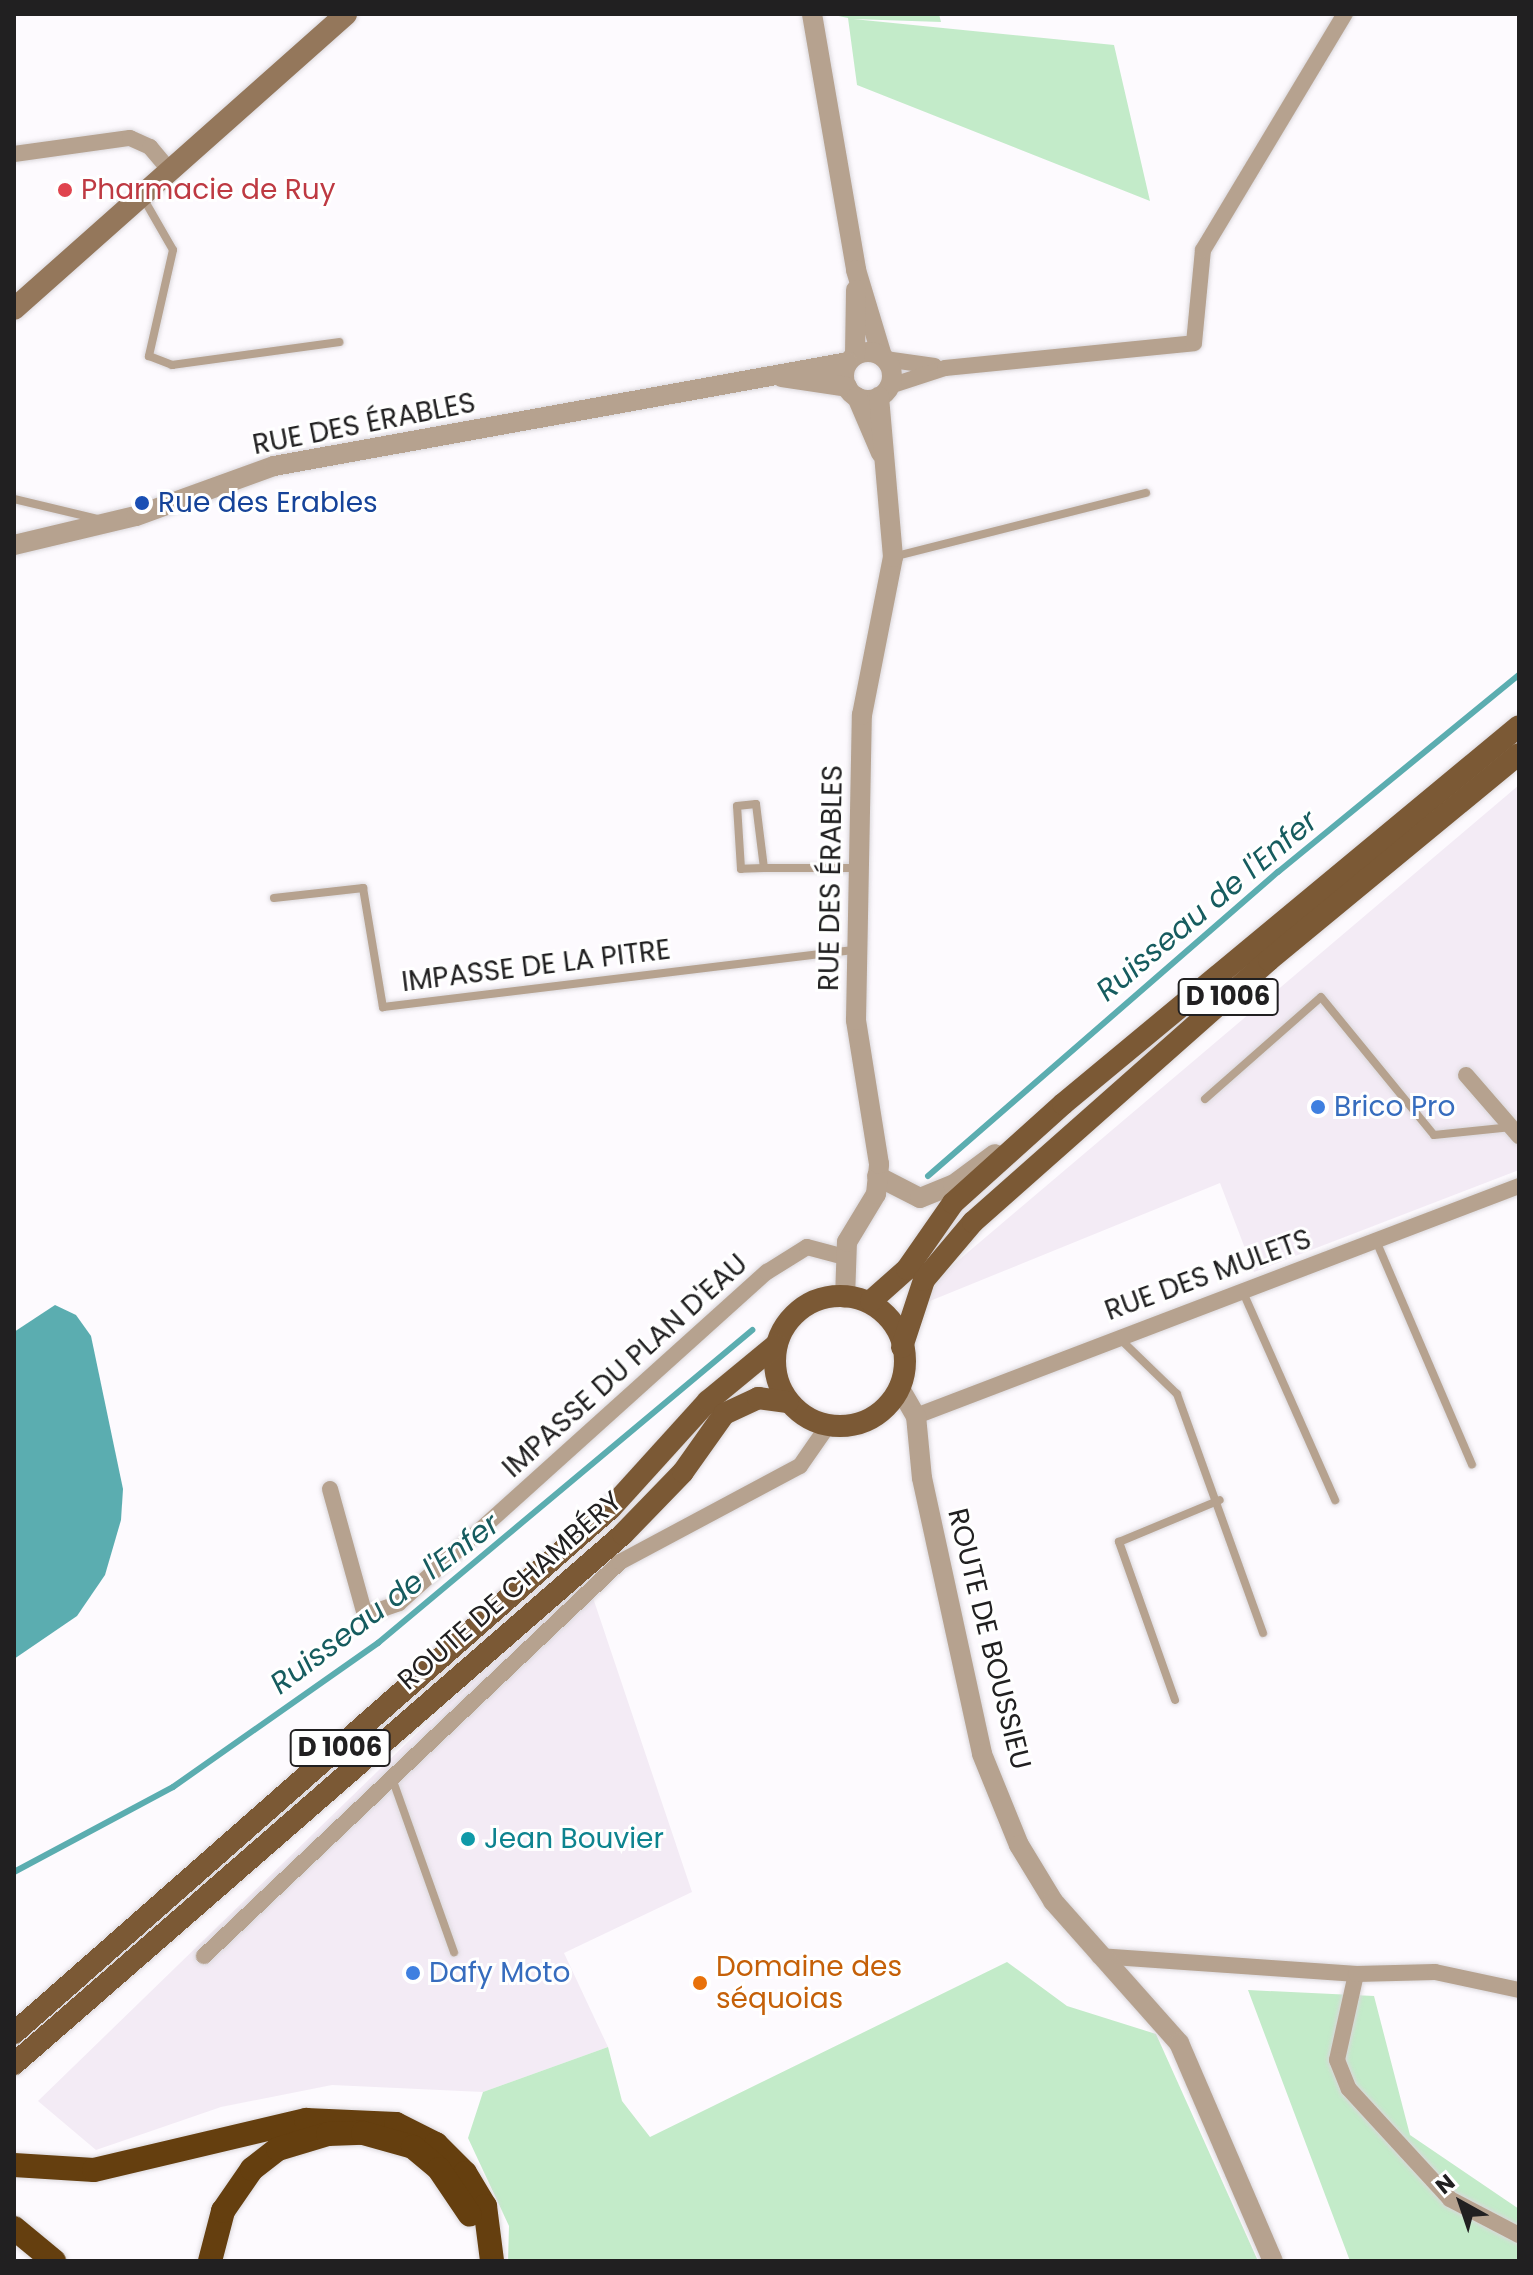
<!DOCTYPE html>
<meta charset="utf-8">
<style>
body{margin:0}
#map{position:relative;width:1533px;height:2275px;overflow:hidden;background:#fdfafe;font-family:Poppins,sans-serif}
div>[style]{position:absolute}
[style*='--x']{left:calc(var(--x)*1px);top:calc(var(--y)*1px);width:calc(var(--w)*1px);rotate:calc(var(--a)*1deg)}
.built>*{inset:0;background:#f3ebf5}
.green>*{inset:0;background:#c3ebc9}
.water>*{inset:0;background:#5badb0}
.stream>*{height:6px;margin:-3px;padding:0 3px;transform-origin:3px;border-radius:3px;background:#5badb0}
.roads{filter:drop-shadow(0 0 2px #dad7db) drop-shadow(0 0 2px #dad7db)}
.service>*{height:8px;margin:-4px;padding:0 4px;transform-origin:4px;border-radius:4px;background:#b6a28f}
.minor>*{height:16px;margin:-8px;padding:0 8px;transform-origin:8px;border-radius:8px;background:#b6a28f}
.tertiary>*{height:20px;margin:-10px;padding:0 10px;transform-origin:10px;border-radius:10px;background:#b6a28f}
.tertiary>.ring{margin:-10px;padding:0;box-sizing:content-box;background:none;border:20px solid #b6a28f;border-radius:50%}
.secondary>*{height:22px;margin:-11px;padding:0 11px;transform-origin:11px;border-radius:11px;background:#94775b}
.primary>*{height:22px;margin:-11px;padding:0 11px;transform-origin:11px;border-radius:11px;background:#7b5935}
.primary>.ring{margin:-11px;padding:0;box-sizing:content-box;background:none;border:22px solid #7b5935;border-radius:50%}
.motorway>*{height:24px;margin:-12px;padding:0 12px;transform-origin:12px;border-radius:12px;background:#653f0f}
.dots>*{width:22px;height:22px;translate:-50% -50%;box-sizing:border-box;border:4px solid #fff;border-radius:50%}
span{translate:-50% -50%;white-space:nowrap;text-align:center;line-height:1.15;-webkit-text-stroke:6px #fff;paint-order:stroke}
.shield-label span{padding:2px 6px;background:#fff;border:2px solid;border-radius:6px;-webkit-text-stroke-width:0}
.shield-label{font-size:26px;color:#212021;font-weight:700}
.health-label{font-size:28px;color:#be3a42}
.left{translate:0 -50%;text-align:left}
.street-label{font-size:28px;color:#212021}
.transit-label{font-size:28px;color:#164399}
.shop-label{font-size:28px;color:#366cbe}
.culture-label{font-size:28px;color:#0d838f}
.food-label{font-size:28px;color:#c56008}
.water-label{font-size:30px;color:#165c5f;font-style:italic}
.frame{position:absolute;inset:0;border:16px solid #212021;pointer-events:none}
.north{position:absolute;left:1421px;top:2163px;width:80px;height:80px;-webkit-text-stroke:6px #fff;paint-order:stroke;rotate:320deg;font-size:22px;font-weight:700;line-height:32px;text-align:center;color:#212021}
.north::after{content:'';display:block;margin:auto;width:28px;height:36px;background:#212021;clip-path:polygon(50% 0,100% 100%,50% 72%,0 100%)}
</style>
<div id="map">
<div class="built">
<i style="clip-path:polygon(1519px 785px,1519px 1170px,1254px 1272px,1220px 1183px,925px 1303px,940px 1276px)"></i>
<i style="clip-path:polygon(587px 1580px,692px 1892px,564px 1953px,608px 2047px,483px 2092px,332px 2085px,221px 2107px,96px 2150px,38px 2101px,449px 1702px)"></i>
</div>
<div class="green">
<i style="clip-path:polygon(829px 14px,939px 14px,941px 22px,853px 19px,1114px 45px,1150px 201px,857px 85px,848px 18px)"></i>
<i style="clip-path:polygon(1007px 1962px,1067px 2006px,1156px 2034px,1258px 2261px,508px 2261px,509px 2226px,468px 2138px,483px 2092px,608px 2047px,622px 2101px,650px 2137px)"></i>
<i style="clip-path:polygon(1248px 1990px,1374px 1996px,1410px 2135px,1519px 2209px,1519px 2261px,1350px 2261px)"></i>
</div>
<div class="water">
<i style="clip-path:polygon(55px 1305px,76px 1315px,91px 1336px,123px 1489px,121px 1520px,105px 1575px,77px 1616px,14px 1659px,14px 1332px)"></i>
</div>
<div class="stream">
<i style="--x:928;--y:1176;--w:464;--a:-41"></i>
<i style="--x:1278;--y:872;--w:311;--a:-39.3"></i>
<i style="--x:14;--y:1872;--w:180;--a:-28.1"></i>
<i style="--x:173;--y:1787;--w:251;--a:-35.1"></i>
<i style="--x:378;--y:1643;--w:488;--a:-39.9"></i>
</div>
<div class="roads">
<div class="service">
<i style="--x:142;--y:196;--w:62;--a:60.1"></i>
<i style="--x:173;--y:250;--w:109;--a:102.8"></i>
<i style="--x:149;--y:356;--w:25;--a:21"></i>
<i style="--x:172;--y:365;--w:169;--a:-7.8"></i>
<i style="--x:14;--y:499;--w:90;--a:13.4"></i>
<i style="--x:893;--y:557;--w:261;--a:-14.2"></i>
<i style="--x:764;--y:868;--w:23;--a:178"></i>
<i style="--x:741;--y:869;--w:63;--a:-93.6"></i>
<i style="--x:737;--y:806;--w:19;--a:-6"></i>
<i style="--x:756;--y:804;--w:64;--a:82.9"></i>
<i style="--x:764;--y:868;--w:94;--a:0"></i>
<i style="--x:274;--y:898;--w:90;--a:-6.4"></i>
<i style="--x:363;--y:888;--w:121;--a:80.5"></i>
<i style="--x:383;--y:1007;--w:476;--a:-6.9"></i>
<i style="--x:1205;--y:1099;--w:154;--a:-41.3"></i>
<i style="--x:1321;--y:997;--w:178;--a:50.7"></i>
<i style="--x:1434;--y:1135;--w:78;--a:-5.9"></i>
<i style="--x:1377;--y:1243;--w:241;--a:66.8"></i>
<i style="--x:1242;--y:1290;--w:230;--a:66.1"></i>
<i style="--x:1120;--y:1339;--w:79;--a:44"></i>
<i style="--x:1177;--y:1394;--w:254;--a:70.2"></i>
<i style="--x:1175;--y:1700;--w:168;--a:-109.5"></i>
<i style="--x:1119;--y:1542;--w:109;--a:-22.6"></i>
<i style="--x:392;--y:1778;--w:185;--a:70.4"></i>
</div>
<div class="minor">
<i style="--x:14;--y:154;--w:117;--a:-7.9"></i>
<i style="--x:130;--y:138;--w:22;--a:24"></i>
<i style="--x:150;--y:147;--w:30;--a:50"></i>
<i style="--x:885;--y:359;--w:50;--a:8"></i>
<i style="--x:890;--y:386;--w:58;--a:-18.1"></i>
<i style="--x:945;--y:368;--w:250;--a:-5.7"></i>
<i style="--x:1194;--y:343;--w:93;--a:-84.5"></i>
<i style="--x:1203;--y:250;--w:275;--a:-59"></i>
<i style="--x:1466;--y:1075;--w:81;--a:49"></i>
<i style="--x:916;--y:1416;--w:645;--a:-20.88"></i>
<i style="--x:330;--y:1489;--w:131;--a:74.5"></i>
<i style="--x:365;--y:1615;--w:36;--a:-19"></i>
<i style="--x:399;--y:1603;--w:495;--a:-42"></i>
<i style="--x:767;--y:1272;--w:47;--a:-32"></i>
<i style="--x:807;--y:1247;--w:38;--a:15"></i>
<i style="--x:204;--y:1956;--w:573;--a:-43.44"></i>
<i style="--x:620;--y:1562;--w:204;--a:-28.1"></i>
<i style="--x:800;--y:1466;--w:47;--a:-55.3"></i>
<i style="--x:1099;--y:1956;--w:258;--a:4"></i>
<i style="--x:1356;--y:1974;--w:88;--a:102.5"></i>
<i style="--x:1337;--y:2060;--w:31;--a:68"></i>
<i style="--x:1349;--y:2089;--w:149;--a:47.4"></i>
<i style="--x:1450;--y:2199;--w:78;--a:27.6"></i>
<i style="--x:1356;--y:1974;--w:79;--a:-1.5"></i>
<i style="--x:1435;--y:1972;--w:86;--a:12.1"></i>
</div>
<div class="tertiary">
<i style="--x:812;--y:14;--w:260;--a:80.2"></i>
<i style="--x:856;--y:270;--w:90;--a:73.2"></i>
<i class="ring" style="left:844px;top:352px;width:28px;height:28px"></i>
<i style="--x:855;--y:355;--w:65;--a:-89.1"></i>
<i style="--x:782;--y:377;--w:66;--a:8.7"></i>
<i style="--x:857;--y:397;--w:61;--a:66.8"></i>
<i style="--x:14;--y:545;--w:125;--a:-13.4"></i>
<i style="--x:136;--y:516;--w:147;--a:-19.9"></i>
<i style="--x:274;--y:466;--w:583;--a:-10.27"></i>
<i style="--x:877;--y:1176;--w:48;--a:27.1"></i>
<i style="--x:920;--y:1198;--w:35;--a:-22"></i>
<i style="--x:953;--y:1185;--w:52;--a:-36.4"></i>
<i style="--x:845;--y:1298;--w:56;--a:-88"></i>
<i style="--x:847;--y:1242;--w:56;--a:-58.9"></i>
<i style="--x:876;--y:1194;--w:30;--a:-84"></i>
<i style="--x:879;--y:1164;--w:146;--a:-99.1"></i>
<i style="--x:856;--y:1020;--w:305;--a:-88.9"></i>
<i style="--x:862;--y:715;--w:161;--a:-78.9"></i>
<i style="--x:893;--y:557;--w:161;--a:-95"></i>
<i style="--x:899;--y:1387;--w:34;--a:60"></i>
<i style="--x:916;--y:1416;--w:62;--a:84.5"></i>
<i style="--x:922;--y:1478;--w:282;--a:77.7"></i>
<i style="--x:982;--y:1754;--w:98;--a:67.9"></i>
<i style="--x:1019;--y:1845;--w:66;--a:58.7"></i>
<i style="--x:1053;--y:1901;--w:190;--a:48.4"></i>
<i style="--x:1179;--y:2043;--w:237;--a:66.7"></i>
</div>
<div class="secondary">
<i style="--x:14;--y:309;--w:444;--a:-41.6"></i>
</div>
<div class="primary">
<i class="ring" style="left:775px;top:1296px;width:108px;height:108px"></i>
<i style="--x:871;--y:1301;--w:48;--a:-41.6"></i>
<i style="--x:907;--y:1269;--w:80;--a:-55.1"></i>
<i style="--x:953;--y:1203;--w:148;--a:-42"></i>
<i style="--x:1063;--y:1104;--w:592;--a:-39.66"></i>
<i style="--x:902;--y:1347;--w:71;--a:-71.8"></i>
<i style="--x:924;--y:1280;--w:76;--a:-49.8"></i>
<i style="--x:973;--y:1222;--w:395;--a:-41.5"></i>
<i style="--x:1269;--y:960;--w:324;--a:-39.5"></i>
<i style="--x:14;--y:2033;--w:795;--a:-41.33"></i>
<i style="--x:611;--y:1508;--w:144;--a:-47.8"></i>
<i style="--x:708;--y:1401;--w:88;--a:-39.5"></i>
<i style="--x:14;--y:2064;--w:807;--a:-41.03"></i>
<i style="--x:623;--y:1534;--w:86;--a:-45.9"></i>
<i style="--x:683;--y:1472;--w:71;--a:-54.7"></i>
<i style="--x:724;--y:1414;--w:38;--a:-25"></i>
<i style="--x:758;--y:1398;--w:30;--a:8"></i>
</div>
<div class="motorway">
<i style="--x:14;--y:2165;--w:80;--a:3.6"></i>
<i style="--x:94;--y:2170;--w:218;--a:-13.3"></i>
<i style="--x:306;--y:2120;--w:90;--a:2.5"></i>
<i style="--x:396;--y:2124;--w:45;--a:26.6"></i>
<i style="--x:436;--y:2144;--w:41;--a:45"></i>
<i style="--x:465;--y:2173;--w:39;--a:59"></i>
<i style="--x:485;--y:2206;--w:55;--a:82.7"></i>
<i style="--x:14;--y:2228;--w:52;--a:39.5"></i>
<i style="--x:210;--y:2261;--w:52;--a:-75.4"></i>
<i style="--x:223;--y:2211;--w:51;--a:-55.4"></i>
<i style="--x:252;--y:2169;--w:33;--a:-38"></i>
<i style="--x:278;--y:2149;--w:52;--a:-16.7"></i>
<i style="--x:328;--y:2134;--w:35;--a:-2"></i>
<i style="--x:363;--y:2133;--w:52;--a:15.6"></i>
<i style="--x:413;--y:2147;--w:34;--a:40"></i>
<i style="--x:439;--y:2169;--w:55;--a:56"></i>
</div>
</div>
<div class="dots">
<i style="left:65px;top:190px;background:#e0444e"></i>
<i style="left:142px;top:503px;background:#1a4fb4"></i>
<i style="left:1318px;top:1107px;background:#3f7fe0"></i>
<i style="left:468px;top:1839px;background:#0f9aa8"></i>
<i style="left:413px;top:1973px;background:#3f7fe0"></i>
<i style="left:700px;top:1983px;background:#e8710a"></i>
</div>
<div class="shield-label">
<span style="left:1228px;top:997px">D 1006</span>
<span style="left:340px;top:1748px">D 1006</span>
</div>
<div class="health-label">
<span class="left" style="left:81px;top:190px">Pharmacie de Ruy</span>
</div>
<div class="street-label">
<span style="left:364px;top:424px;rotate:-11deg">RUE DES ÉRABLES</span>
<span style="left:831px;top:878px;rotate:-89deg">RUE DES ÉRABLES</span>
<span style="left:536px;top:966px;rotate:-7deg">IMPASSE DE LA PITRE</span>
<span style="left:1208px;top:1275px;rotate:-20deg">RUE DES MULETS</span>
<span style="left:625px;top:1366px;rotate:-42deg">IMPASSE DU PLAN D'EAU</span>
<span style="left:510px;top:1591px;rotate:-41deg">ROUTE DE CHAMBÉRY</span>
<span style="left:989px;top:1639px;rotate:76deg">ROUTE DE BOUSSIEU</span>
</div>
<div class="transit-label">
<span class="left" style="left:158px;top:503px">Rue des Erables</span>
</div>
<div class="shop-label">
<span class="left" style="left:1334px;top:1107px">Brico Pro</span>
<span class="left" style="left:429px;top:1973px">Dafy Moto</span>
</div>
<div class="culture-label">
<span class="left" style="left:484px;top:1839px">Jean Bouvier</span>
</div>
<div class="food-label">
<span class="left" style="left:716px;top:1983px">Domaine des<br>séquoias</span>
</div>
<div class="water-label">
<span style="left:1207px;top:906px;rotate:-40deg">Ruisseau de l'Enfer</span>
<span style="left:385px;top:1604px;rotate:-37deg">Ruisseau de l'Enfer</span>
</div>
<div class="frame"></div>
<div class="north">N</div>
</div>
